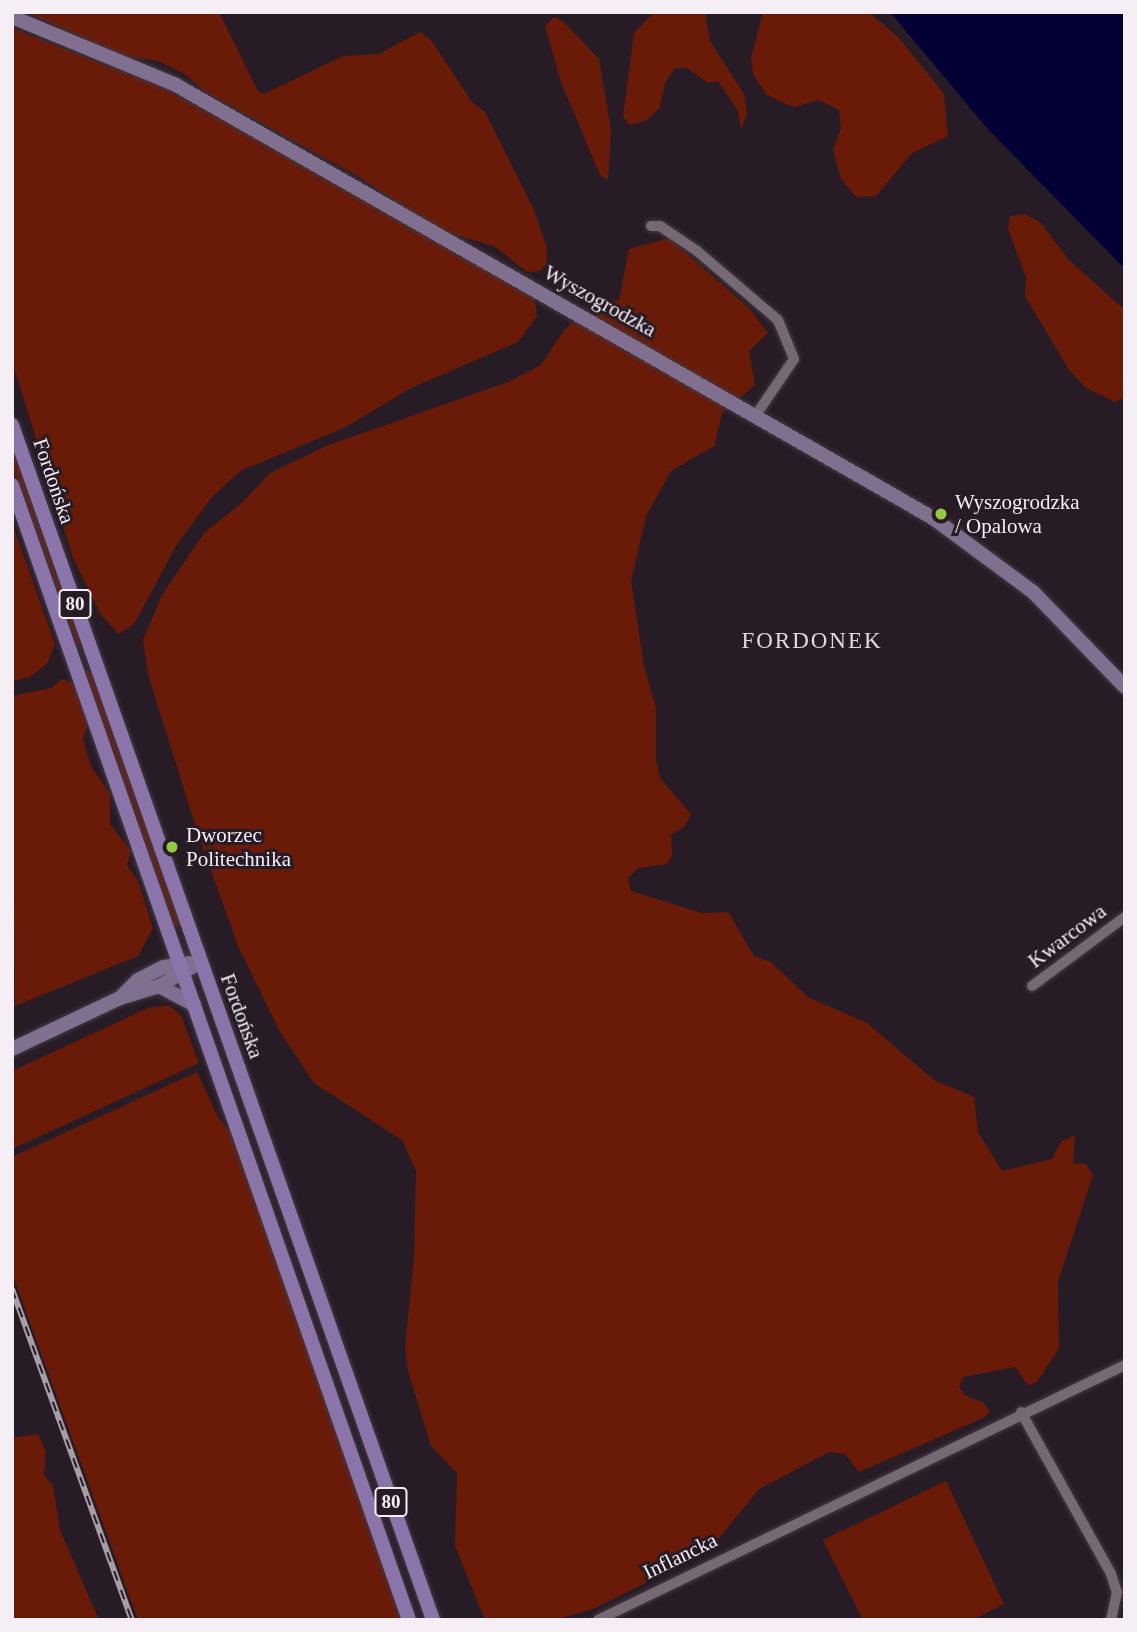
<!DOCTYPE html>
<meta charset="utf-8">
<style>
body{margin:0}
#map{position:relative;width:1137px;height:1632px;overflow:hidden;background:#271c26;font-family:"Times New Roman",serif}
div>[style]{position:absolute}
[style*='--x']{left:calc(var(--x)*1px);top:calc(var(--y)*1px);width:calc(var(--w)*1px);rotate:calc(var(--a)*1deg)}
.green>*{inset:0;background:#691b08}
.water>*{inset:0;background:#020034}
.roads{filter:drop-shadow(0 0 2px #433942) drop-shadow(0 0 2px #433942)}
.street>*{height:10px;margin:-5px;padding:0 5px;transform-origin:5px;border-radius:5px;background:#766974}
.secondary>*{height:14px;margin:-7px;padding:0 7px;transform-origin:7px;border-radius:7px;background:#806f8e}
.primary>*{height:14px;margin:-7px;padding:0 7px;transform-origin:7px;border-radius:7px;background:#8a74a9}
.rail>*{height:6px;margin-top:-3px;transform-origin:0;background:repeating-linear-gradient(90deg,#271c26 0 10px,#a69da5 0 20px);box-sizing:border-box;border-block:2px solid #a69da5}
.dots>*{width:19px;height:19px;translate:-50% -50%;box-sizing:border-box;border:4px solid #271c26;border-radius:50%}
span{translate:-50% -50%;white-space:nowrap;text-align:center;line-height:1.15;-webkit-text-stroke:6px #271c26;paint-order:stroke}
.shield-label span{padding:2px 5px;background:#271c26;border:2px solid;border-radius:5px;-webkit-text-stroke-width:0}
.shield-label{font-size:19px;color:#f6eef5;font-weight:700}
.street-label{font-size:21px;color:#f6eef5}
.poi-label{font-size:21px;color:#f6eef5}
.left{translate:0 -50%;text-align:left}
.neighbourhood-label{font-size:23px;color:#e4d5e2;letter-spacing:2px}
.frame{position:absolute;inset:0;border:14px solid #f6eef5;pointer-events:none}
</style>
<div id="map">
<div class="green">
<i style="clip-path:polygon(26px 12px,219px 12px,258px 91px,264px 94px,343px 56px,379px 54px,420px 32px,431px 40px,472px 102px,485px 112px,534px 210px,547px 248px,546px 265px,540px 271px,527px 272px,494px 246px,438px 230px,361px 178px,205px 92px,185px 74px,158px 61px,124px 56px)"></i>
<i style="clip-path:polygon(654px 12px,705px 12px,710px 41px,744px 94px,747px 114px,741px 129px,737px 109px,718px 81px,708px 83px,687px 68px,675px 68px,665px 83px,660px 107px,647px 120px,630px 125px,623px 117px,634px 33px)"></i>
<i style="clip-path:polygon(763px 12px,869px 12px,899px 38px,944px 94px,948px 136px,912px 153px,876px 196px,856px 197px,841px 179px,833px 150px,841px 128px,839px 110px,819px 100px,794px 107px,781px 102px,766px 94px,753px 74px,751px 58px)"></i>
<i style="clip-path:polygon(554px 17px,563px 21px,599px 59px,611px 130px,608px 180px,600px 175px,561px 82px,545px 26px)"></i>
<i style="clip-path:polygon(12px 28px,167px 89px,533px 295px,536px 307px,537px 316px,518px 342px,411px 388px,344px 428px,240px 471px,211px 498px,176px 546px,134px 624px,119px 634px,101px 615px,73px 558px,12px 361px)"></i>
<i style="clip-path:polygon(1025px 214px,1040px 222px,1069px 260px,1125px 310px,1125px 397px,1115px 402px,1086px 388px,1069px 370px,1025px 296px,1026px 277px,1008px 229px,1010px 216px)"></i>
<i style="clip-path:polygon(669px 238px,749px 308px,768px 333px,749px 351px,755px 385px,722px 413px,714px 446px,671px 471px,646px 516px,631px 581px,644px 666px,656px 708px,656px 760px,660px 778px,691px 814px,685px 826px,671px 835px,672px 856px,667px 864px,638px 868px,628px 878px,631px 891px,702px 913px,728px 912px,754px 956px,771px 962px,808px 997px,867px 1023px,934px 1080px,974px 1097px,978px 1132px,1002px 1171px,1052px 1159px,1061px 1142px,1075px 1135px,1073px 1163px,1086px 1164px,1093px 1175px,1058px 1281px,1059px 1348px,1037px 1382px,1028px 1385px,1015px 1367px,963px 1377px,959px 1387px,965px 1395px,984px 1403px,990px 1412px,983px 1418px,859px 1472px,845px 1454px,829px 1452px,759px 1489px,720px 1537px,648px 1582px,593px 1609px,555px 1620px,485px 1620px,455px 1546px,457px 1473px,431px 1446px,408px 1371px,405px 1347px,414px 1259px,416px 1171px,402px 1140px,314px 1083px,280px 1032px,238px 946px,197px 831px,148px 674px,143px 640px,162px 595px,204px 533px,243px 502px,270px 473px,326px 446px,508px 382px,541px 365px,565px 329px,590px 308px,619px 300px,629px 249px)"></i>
<i style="clip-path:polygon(12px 444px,81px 641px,78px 648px,12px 467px)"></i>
<i style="clip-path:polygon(12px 523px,55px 644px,47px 664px,30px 677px,12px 681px)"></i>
<i style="clip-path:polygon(84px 670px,92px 673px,181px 925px,174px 927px)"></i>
<i style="clip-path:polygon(62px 679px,77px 684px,81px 694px,88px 723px,83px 738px,91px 767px,110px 793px,110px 824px,131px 851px,127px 865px,138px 881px,153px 928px,138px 956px,15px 1006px,12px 696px,51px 688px)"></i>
<i style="clip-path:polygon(168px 1005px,181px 1015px,199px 1063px,12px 1149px,12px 1071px,148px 1008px)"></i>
<i style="clip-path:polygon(197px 1072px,218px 1117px,233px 1136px,403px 1620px,138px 1620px,12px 1273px,12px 1157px)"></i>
<i style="clip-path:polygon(38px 1434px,46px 1452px,44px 1475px,53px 1486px,60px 1530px,99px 1620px,12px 1620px,12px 1438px)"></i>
<i style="clip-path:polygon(946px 1481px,1004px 1604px,972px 1620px,863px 1620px,823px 1540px)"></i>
</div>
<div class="water">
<i style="clip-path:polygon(890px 12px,1125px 12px,1125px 269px,987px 128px)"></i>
</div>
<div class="roads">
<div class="street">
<i style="--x:651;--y:226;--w:9;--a:0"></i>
<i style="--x:660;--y:226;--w:45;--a:34"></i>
<i style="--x:697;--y:251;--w:106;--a:40.4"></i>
<i style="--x:778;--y:320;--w:42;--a:67.7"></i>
<i style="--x:794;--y:359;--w:68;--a:124.2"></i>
<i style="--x:1032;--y:986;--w:116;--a:-36.6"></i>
<i style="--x:1021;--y:1412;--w:185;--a:60.9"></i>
<i style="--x:1111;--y:1574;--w:19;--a:72"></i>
<i style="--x:1117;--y:1592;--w:29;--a:102"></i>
<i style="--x:598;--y:1620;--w:585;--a:-25.82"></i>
</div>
<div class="secondary">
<i style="--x:12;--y:17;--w:178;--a:22.5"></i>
<i style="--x:176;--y:85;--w:872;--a:29.77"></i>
<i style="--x:933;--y:518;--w:124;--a:36.5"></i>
<i style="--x:1033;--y:592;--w:132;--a:45.9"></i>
<i style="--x:159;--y:986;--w:40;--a:28"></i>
<i style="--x:120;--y:998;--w:25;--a:-45"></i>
<i style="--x:138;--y:980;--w:29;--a:-27"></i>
<i style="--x:164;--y:967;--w:25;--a:-9"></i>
<i style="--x:12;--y:1049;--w:119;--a:-25.3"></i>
<i style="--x:120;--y:998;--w:41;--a:-17.1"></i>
<i style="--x:159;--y:986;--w:48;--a:-29.7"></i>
</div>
<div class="primary">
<i style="--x:12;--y:425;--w:1267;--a:70.59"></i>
<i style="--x:12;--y:485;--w:1202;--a:70.72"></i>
</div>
</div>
<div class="rail">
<i style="--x:12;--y:1289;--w:352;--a:70.1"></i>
</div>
<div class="dots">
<i style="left:941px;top:514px;background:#93cc3d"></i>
<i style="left:172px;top:847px;background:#93cc3d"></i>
</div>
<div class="shield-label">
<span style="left:75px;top:604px">80</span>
<span style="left:391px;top:1502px">80</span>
</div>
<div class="street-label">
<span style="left:600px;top:301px;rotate:29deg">Wyszogrodzka</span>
<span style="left:54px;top:481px;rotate:71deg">Fordońska</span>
<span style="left:1067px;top:936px;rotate:-37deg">Kwarcowa</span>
<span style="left:242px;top:1016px;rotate:70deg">Fordońska</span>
<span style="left:680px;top:1556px;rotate:-26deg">Inflancka</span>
</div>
<div class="poi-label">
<span class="left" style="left:955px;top:514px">Wyszogrodzka<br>/ Opalowa</span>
<span class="left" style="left:186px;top:847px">Dworzec<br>Politechnika</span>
</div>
<div class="neighbourhood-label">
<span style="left:812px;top:641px">FORDONEK</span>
</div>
<div class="frame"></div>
</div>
